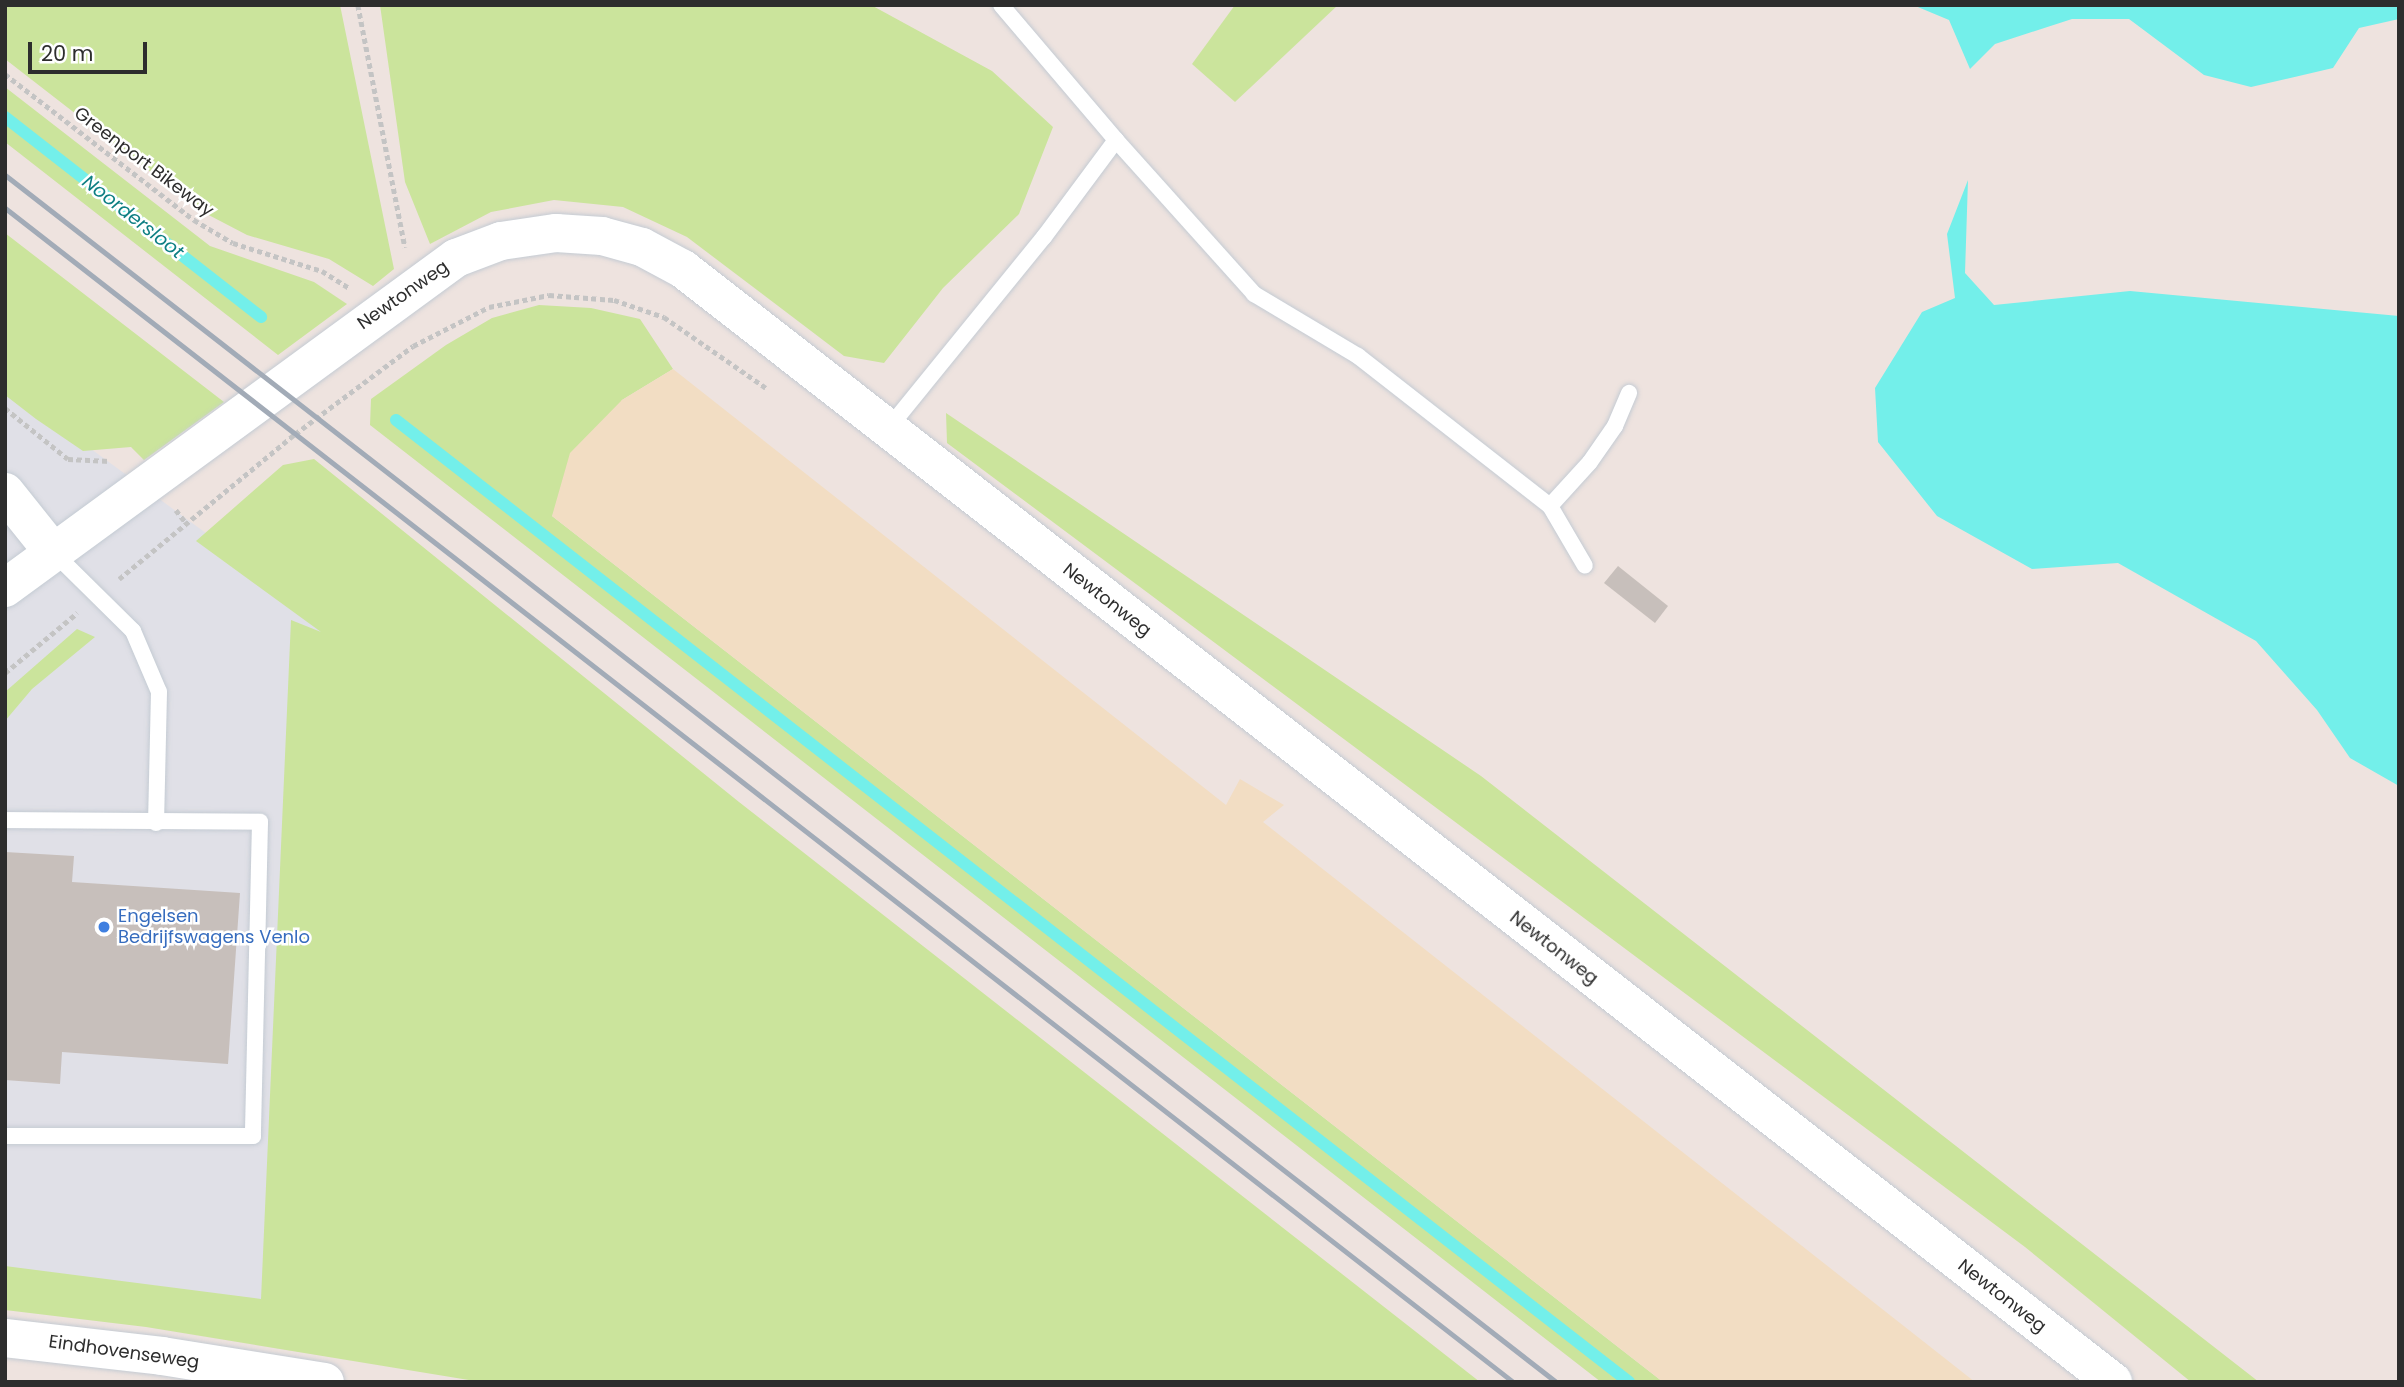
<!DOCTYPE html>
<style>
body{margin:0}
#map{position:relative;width:2404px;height:1387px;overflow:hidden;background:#eee3df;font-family:Poppins,sans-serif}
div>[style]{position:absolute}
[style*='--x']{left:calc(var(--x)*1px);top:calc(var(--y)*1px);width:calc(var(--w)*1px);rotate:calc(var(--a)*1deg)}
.industrial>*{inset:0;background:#e0e0e7}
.green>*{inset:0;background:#cbe49c}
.sand>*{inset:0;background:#f2ddc3}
.water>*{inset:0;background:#73efea}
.stream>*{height:12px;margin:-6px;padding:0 6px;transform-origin:6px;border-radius:6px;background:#73efea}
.building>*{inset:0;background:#c7bfbb}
.path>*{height:4.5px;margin-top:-2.25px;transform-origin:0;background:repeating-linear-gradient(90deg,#c4c4c4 0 5px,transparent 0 8.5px)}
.roads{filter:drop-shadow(0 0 2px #c4cbd3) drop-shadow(0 0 2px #c4cbd3)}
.service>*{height:16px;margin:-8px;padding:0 8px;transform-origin:8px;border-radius:8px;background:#fff}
.tertiary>*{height:38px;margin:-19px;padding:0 19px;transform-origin:19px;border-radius:19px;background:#fff}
.secondary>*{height:38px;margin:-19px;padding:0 19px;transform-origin:19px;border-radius:19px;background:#fff}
.rail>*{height:5px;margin:-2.5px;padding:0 2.5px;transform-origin:2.5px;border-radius:2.5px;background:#a2abb7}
.dots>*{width:19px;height:19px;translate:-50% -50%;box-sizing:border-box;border:4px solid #fff;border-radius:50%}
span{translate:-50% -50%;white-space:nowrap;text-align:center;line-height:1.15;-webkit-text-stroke:5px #fff;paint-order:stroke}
.street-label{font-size:18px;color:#2d2d2d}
.shop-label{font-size:18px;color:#366cbe}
.left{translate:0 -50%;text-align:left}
.water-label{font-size:19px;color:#0e7f83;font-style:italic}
.frame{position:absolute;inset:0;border:7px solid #2d2d2d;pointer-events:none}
.scale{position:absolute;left:28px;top:42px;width:119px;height:32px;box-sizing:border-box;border:4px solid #2d2d2d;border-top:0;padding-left:9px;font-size:21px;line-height:24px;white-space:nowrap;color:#2d2d2d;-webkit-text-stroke:5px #fff;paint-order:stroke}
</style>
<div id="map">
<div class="industrial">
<i style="clip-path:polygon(5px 386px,322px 618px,267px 1306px,5px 1272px)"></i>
</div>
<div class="green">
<i style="clip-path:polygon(5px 5px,340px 5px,394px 269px,373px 286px,329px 259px,247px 235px,201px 211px,5px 59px)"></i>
<i style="clip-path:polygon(380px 5px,871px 5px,992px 71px,1053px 127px,1019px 214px,943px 288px,884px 363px,844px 356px,687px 237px,623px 207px,554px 200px,491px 212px,430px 244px,405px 182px)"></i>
<i style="clip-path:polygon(1235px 5px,1338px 5px,1235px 102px,1192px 64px)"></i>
<i style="clip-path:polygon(5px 87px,210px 246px,314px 282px,347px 304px,278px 355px,5px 142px)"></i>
<i style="clip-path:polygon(5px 233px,224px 402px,144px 460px,131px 447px,83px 451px,36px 419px,5px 395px)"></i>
<i style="clip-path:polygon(539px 305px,591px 308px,640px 319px,673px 369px,622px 400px,552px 516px,1663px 1382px,1601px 1382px,370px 425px,371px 399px,446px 345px,492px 318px)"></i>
<i style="clip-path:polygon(946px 413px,1481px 776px,2259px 1382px,2191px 1382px,2025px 1247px,947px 443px)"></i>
<i style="clip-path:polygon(314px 459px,739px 802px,1480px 1382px,481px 1382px,146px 1327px,5px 1310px,5px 1266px,261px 1299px,291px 620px,321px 632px,196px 541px,283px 465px)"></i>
<i style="clip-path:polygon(77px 629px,95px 637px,32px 689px,5px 721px,5px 692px)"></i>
</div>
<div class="sand">
<i style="clip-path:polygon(673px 369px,1226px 805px,1240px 779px,1284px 805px,1263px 822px,1975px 1382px,1663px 1382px,552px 516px,570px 453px,622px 400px)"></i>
</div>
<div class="water">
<i style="clip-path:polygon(1913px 5px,2399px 5px,2399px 19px,2359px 28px,2333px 68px,2251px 87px,2204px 75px,2129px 19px,2072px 19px,1995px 44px,1970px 69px,1949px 20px)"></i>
<i style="clip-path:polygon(1968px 180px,1965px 273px,1994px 305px,2130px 291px,2399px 316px,2399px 786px,2350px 758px,2317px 710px,2256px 641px,2118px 563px,2032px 569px,1937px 516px,1878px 442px,1875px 388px,1922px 312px,1955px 298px,1947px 234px)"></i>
</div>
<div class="stream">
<i style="--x:5;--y:117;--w:325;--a:38"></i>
<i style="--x:396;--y:420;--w:1564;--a:37.96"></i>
</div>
<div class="building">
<i style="clip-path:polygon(1618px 566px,1668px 606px,1655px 623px,1604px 583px)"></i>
<i style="clip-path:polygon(5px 852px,74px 856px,72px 882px,240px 893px,228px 1064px,62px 1052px,60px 1084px,5px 1080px)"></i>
</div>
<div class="path">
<i style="--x:358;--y:5;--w:247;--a:79"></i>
<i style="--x:5;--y:74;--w:239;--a:37.7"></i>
<i style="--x:194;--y:220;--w:45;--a:30.5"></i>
<i style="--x:233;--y:243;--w:93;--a:17.5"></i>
<i style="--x:322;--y:271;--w:31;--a:32"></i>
<i style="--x:5;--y:408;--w:81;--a:39"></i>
<i style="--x:68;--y:459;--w:42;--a:2.7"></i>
<i style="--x:176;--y:510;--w:16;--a:52"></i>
<i style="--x:119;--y:579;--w:228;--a:-39.5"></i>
<i style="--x:295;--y:434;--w:147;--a:-36.7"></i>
<i style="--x:413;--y:346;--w:85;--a:-27.2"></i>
<i style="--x:489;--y:307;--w:61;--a:-11.3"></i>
<i style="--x:549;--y:295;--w:65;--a:4.4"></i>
<i style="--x:614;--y:300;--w:53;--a:18.8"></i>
<i style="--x:664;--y:317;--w:124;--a:34.8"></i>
<i style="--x:5;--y:673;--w:94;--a:-39.8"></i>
</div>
<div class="roads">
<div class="service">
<i style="--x:1116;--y:140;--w:207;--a:48.1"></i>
<i style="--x:1254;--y:294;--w:121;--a:30.8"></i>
<i style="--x:1358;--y:356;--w:244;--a:38"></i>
<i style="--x:1550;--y:506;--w:69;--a:59.7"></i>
<i style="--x:887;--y:430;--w:249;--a:-50.9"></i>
<i style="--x:1044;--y:237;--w:121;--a:-53.4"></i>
<i style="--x:1116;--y:140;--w:177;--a:-130.4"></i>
<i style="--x:1550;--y:506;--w:59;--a:-47.7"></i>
<i style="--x:1590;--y:462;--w:44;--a:-55.2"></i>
<i style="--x:1615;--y:426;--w:36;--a:-67"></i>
<i style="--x:54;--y:553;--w:111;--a:44.6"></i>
<i style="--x:133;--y:631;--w:66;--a:66.9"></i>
<i style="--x:159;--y:692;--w:131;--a:91.3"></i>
<i style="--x:5;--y:820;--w:255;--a:0.4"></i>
<i style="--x:260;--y:822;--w:314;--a:91.3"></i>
<i style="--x:253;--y:1136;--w:248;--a:180"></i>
</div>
<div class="tertiary">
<i style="--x:5;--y:492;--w:77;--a:51.3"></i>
<i style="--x:5;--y:588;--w:559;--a:-36.19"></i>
<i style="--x:456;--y:258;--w:48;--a:-20.7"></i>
<i style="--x:501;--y:241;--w:56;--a:-8.3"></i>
<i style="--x:556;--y:233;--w:46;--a:3.7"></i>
<i style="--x:602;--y:236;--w:41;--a:15.4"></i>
<i style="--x:642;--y:247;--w:47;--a:28.2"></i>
<i style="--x:683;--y:269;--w:1812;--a:37.89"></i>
</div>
<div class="secondary">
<i style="--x:5;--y:1338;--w:158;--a:6.5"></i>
<i style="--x:162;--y:1356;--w:165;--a:9.1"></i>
</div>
</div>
<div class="rail">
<i style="--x:5;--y:175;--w:1965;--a:37.89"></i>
<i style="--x:5;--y:208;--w:1911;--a:37.9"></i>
</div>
<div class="dots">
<i style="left:104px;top:927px;background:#3f7fe0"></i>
</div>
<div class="street-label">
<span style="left:144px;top:162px;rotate:37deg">Greenport Bikeway</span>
<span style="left:403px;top:295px;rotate:-35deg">Newtonweg</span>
<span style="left:1107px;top:600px;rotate:38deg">Newtonweg</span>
<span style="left:1554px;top:948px;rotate:38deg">Newtonweg</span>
<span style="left:2002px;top:1296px;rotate:38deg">Newtonweg</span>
<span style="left:124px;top:1352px;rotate:8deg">Eindhovenseweg</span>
</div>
<div class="shop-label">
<span class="left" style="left:118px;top:927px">Engelsen<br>Bedrijfswagens Venlo</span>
</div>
<div class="water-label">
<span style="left:133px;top:217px;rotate:38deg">Noordersloot</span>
</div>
<div class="frame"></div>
<div class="scale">20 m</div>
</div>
